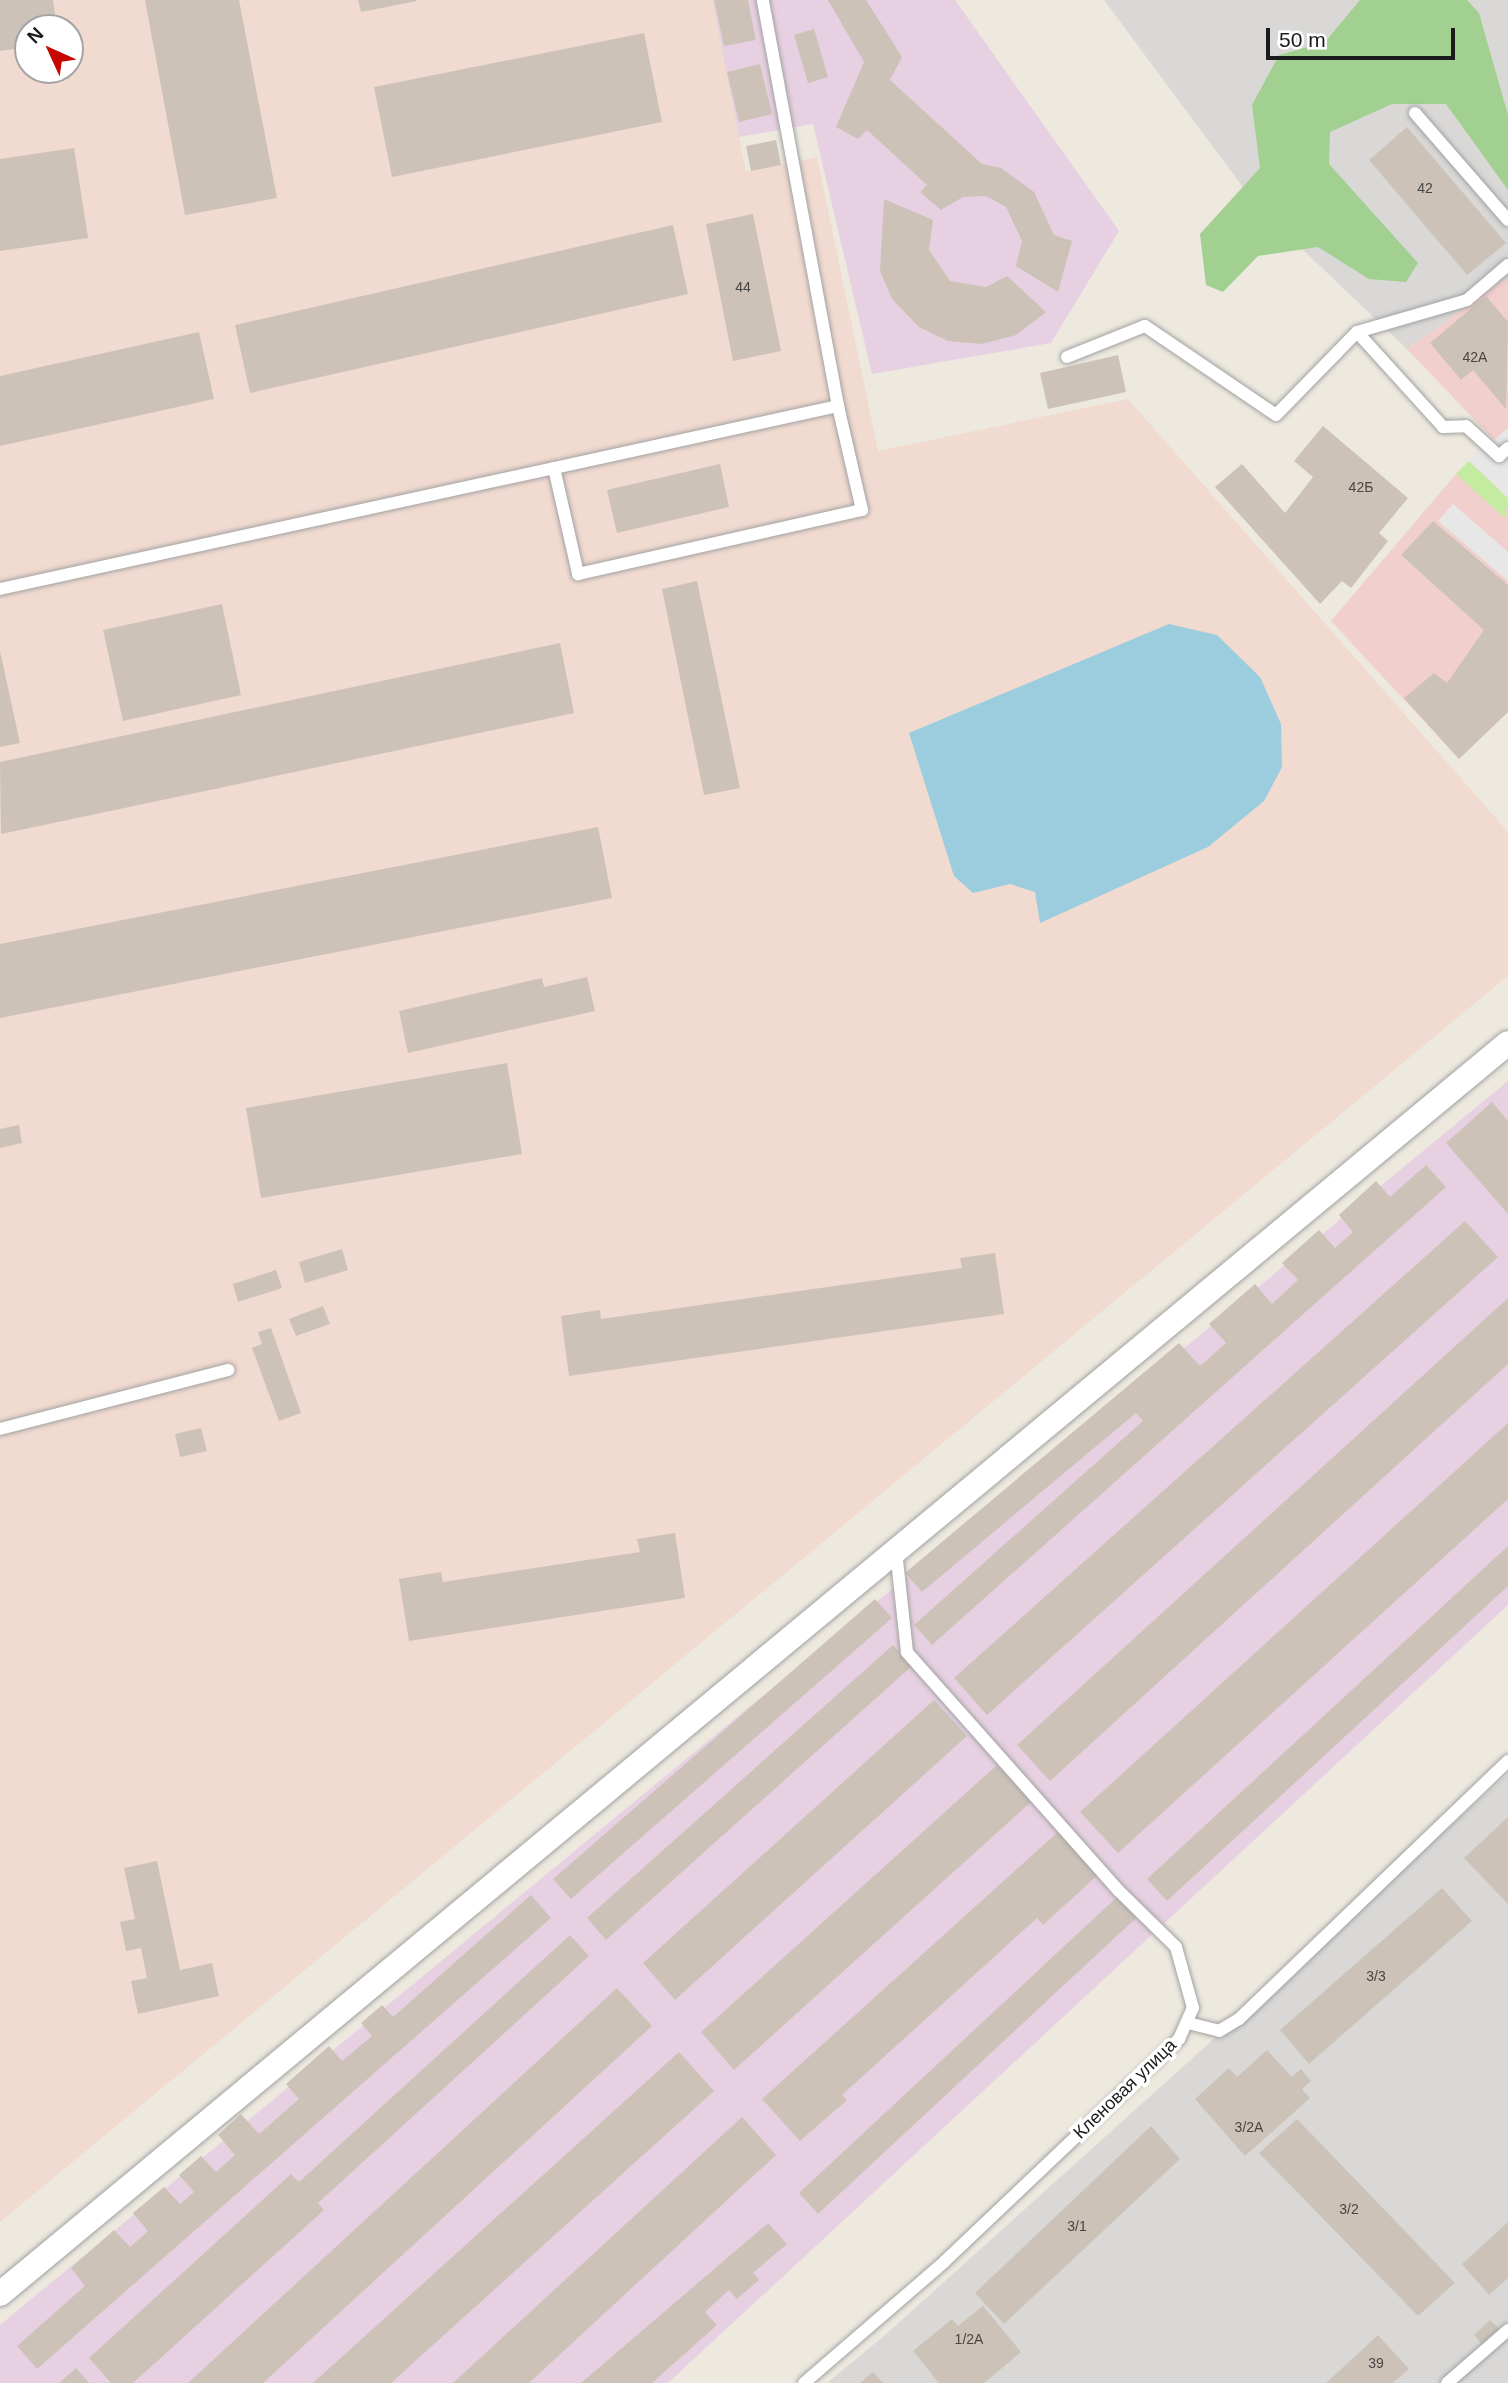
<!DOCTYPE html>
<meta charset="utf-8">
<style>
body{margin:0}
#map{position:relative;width:1508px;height:2383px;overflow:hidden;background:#ede9df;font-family:Helvetica,sans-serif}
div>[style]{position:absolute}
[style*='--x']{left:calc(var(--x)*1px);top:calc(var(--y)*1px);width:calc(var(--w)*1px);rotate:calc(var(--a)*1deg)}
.residential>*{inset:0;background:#d9d8d7}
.commercial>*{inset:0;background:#f0cfcc}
.industrial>*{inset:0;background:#e7d0e2}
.military>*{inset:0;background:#f1dad0}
.grass>*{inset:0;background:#c3eca0}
.forest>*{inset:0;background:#a1d091}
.parking>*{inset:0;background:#e7e7e7}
.water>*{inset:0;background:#9ccddf}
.building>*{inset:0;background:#cdc2b8}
.roads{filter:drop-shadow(0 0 2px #a2a2a2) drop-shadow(0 0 2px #a2a2a2)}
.service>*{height:12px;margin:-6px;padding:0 6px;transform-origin:6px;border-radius:6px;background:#fff}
.minor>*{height:24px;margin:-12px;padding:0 12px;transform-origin:12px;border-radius:12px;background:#fff}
span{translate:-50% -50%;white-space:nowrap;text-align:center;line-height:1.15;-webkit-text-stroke:7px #fff;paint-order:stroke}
.number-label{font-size:14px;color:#484542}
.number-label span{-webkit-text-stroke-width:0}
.street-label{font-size:18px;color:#1b1b1b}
.north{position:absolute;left:14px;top:14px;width:70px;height:70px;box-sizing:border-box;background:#fff;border:2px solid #a4a4a4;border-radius:50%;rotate:315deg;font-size:19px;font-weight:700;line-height:28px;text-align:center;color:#1b1b1b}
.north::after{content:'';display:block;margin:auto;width:24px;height:32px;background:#c50700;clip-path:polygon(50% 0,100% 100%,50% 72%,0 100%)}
.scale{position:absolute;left:1266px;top:28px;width:189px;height:32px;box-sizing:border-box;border:4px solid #1b1b1b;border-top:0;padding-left:9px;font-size:21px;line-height:24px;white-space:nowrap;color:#1b1b1b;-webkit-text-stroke:5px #fff;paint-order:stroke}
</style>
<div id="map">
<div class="residential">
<i style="clip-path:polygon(1104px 0,1508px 0,1508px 277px,1407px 349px,1257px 206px)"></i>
<i style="clip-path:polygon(1508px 1774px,1508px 2383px,827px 2383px,885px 2335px)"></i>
</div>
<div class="commercial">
<i style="clip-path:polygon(1508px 277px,1508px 712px,1459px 759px,1331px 621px,1456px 474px,1494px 440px,1407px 349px)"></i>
</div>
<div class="industrial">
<i style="clip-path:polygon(712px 0,955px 0,1119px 231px,1051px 343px,872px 374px,813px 124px,739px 137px)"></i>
<i style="clip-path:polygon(1508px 1081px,1508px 1605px,668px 2383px,0 2383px,0 2325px)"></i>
</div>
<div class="military">
<i style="clip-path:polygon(evenodd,0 0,712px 0,746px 172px,817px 157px,878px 451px,1128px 399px,1508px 832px,1508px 976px,0 2222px,0 0,28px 28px,70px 28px,70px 70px,28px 70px,28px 28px)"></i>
</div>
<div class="grass">
<i style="clip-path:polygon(1469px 461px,1508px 498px,1505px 518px,1456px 474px)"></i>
</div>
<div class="forest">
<i style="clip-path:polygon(1360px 0,1467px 0,1479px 13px,1508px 115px,1508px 190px,1446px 104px,1392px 104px,1330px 132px,1329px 164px,1418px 263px,1406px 282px,1369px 279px,1318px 247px,1258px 256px,1223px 292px,1206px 285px,1200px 234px,1260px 168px,1252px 105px,1279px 55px,1325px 42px)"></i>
</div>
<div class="parking">
<i style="clip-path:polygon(1508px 428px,1508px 498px,1469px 461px)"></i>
<i style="clip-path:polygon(1453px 504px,1508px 552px,1508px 581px,1438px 521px)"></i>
</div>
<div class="water">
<i style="clip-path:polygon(1169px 624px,1217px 635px,1260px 677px,1281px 724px,1282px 767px,1264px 801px,1208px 847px,1040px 923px,1035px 892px,1010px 884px,973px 893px,954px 876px,909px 733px)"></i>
</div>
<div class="building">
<i style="clip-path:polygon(0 0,53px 0,57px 28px,28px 28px,28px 47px,0 51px)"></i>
<i style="clip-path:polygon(145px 0,239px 0,277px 198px,185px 215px)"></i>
<i style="clip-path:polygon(358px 0,416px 0,417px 1px,361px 12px)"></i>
<i style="clip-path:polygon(714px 0,748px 0,756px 40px,724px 46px)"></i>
<i style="clip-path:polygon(828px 0,866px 0,902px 57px,890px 80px,982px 164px,1001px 168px,1034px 192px,1054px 235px,1072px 241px,1058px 292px,1016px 266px,1022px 241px,1006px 207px,986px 196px,963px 197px,941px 210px,920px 192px,927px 185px,867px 130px,858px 139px,836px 127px,864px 62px)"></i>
<i style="clip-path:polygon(814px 29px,828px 77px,808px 83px,794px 35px)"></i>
<i style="clip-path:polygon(644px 33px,662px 122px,392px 177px,374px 87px)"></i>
<i style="clip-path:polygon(760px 64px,772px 114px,739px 122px,727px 72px)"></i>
<i style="clip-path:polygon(1407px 127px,1506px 243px,1467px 275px,1369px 160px)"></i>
<i style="clip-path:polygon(776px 140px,781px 165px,751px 171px,746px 146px)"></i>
<i style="clip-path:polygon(74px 148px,88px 238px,0 251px,0 159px)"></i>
<i style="clip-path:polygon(884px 199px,933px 220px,929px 250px,950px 281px,986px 287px,1007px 276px,1046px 312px,1016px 335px,982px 344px,948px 341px,919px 327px,892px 299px,880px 271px)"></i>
<i style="clip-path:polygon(753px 214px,781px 351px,733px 361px,706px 224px)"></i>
<i style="clip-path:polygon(673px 225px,688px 294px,250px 393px,235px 325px)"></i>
<i style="clip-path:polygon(1486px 296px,1508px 322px,1506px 409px,1473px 370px,1461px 380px,1430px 343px)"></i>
<i style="clip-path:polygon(199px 332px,214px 399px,0 446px,0 376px)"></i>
<i style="clip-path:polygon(1118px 355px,1126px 392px,1048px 409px,1040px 373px)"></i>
<i style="clip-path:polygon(1323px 426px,1408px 498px,1379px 533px,1388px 541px,1351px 588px,1342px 581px,1320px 604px,1215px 487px,1242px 464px,1285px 513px,1313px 477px,1294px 461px)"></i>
<i style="clip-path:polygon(720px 464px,729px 507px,617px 533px,607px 490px)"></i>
<i style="clip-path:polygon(1433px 521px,1508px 585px,1508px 712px,1459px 759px,1404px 698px,1434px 673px,1447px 683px,1484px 630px,1401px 555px)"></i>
<i style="clip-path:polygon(697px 581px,740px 788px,704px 795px,662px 589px)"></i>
<i style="clip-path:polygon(222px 604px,241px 695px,123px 721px,103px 630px)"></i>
<i style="clip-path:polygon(560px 643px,574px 713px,1px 834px,0 762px)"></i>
<i style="clip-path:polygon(0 651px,20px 743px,0 747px)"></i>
<i style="clip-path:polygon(598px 827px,612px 898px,0 1018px,0 944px)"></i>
<i style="clip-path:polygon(587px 977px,595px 1011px,408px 1053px,399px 1011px,542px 978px,544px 987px)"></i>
<i style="clip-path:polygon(507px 1063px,522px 1154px,261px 1198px,246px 1108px)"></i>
<i style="clip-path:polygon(1492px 1102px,1508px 1121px,1508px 1214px,1446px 1143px)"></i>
<i style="clip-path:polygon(19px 1125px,22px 1143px,0 1148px,0 1129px)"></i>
<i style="clip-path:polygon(1426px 1165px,1446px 1187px,932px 1645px,914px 1625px,1143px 1421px,1136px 1413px,922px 1592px,905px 1573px,1179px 1343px,1200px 1366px,1226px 1343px,1209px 1324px,1255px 1284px,1272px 1304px,1298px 1280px,1282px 1263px,1319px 1230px,1335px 1248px,1353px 1232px,1339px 1215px,1376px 1181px,1390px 1197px)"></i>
<i style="clip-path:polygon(1465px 1221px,1498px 1257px,987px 1715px,954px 1678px)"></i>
<i style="clip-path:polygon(342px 1249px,348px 1270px,305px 1283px,299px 1262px)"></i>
<i style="clip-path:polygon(995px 1253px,1004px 1314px,569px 1376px,561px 1316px,600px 1310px,601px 1319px,962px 1268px,960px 1258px)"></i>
<i style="clip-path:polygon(276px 1270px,282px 1288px,238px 1302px,233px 1284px)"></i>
<i style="clip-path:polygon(1508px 1298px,1508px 1364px,1050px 1781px,1017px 1745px)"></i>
<i style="clip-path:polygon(323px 1306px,330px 1324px,296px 1336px,289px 1319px)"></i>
<i style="clip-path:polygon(271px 1328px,301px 1413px,279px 1421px,252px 1348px,262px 1344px,258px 1332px)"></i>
<i style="clip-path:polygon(1508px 1423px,1508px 1499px,1118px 1853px,1080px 1812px)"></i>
<i style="clip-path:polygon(201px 1428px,207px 1451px,180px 1457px,175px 1434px)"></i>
<i style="clip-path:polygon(675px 1533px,685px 1598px,409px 1641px,399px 1579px,441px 1572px,443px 1582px,640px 1552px,637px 1539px)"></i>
<i style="clip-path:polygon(1508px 1546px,1508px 1586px,1167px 1901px,1147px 1879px)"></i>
<i style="clip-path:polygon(875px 1599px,892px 1618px,571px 1899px,553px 1879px)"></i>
<i style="clip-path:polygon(893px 1645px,912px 1666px,606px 1940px,587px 1918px)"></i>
<i style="clip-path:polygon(934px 1700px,967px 1736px,675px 2000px,643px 1963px)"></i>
<i style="clip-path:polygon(997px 1765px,1031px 1802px,734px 2070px,701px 2032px)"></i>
<i style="clip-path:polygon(1508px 1817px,1508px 1904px,1464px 1858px)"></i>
<i style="clip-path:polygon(1060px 1830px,1099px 1874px,1043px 1925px,1037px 1918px,842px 2095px,847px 2100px,800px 2141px,762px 2099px)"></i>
<i style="clip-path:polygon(157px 1861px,180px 1970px,212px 1963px,219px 1996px,138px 2014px,131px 1981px,147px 1978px,141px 1948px,126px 1951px,120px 1922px,135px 1919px,124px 1868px)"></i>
<i style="clip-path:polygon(1442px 1888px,1472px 1921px,1309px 2064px,1280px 2030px)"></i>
<i style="clip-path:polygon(531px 1895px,551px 1918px,37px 2369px,17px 2346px,85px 2286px,71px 2268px,114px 2230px,130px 2247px,148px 2231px,133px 2213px,164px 2187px,180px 2204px,194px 2192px,179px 2175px,201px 2156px,216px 2172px,235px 2155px,218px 2135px,241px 2114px,259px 2134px,299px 2099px,286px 2084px,329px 2046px,342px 2061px,372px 2036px,361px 2023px,382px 2005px,393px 2017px)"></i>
<i style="clip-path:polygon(1117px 1897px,1136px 1918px,818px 2214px,799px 2193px)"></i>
<i style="clip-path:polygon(570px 1935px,589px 1956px,318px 2203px,324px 2210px,133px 2383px,111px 2383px,89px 2358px,291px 2174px,299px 2182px)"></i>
<i style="clip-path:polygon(617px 1988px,652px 2026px,263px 2383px,188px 2383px)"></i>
<i style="clip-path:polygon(1267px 2050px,1292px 2077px,1301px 2069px,1311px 2081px,1302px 2089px,1310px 2098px,1245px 2156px,1195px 2099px,1229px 2068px,1237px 2077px)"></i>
<i style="clip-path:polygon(679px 2052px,714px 2091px,391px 2383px,313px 2383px)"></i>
<i style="clip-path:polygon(742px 2117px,776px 2155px,529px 2383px,453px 2383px)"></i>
<i style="clip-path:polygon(1297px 2119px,1455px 2283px,1418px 2316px,1259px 2153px)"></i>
<i style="clip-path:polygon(1151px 2126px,1180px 2159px,1004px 2324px,975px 2293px)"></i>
<i style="clip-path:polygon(1508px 2222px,1508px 2278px,1489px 2295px,1462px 2264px)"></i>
<i style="clip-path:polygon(768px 2223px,787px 2244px,753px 2273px,759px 2280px,737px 2299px,729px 2290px,705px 2312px,717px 2325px,652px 2383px,581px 2383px)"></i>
<i style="clip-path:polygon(983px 2306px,1021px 2352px,984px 2383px,939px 2383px,913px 2351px,952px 2319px,958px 2326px)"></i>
<i style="clip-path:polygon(1490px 2320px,1500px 2330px,1484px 2346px,1474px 2335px)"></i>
<i style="clip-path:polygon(1378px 2335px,1409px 2369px,1393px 2383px,1326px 2383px)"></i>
<i style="clip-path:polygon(76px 2368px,89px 2383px,59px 2383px)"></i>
<i style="clip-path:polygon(873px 2372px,883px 2383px,860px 2383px)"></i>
</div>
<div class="roads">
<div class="service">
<i style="--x:1415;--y:113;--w:142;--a:49"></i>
<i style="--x:1357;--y:332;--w:128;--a:47.8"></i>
<i style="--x:1443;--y:427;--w:23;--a:-2"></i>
<i style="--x:1466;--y:426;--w:45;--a:42.3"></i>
<i style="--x:1499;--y:456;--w:12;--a:-42"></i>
<i style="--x:1067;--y:357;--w:84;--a:-21.7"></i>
<i style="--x:1145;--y:326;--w:158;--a:34.2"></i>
<i style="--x:1276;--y:415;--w:116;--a:-45.7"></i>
<i style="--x:1357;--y:332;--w:115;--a:-16.2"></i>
<i style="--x:1467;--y:300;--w:54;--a:-40.5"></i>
<i style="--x:554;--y:468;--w:291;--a:-12.3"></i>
<i style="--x:838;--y:406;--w:413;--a:-100.5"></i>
<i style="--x:0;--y:589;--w:567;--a:-12.32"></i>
<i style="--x:554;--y:468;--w:109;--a:77.2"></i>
<i style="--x:578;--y:574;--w:291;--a:-12.7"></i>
<i style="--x:862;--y:510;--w:107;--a:-103"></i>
<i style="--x:0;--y:1429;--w:236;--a:-14.5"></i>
<i style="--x:1188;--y:2023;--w:32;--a:14"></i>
<i style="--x:1219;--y:2031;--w:23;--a:-31"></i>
<i style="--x:1239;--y:2019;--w:373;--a:-43.8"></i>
<i style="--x:804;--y:2383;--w:185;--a:-40.8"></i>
<i style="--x:944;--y:2262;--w:324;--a:-43.5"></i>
<i style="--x:1179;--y:2039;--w:34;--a:-66"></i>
<i style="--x:1193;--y:2008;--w:63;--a:-105.6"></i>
<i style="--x:1176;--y:1947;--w:81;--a:-135.5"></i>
<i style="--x:1118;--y:1890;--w:318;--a:-131.6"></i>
<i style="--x:907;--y:1652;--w:102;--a:-96.2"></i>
<i style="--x:1447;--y:2383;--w:81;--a:-41"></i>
</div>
<div class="minor">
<i style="--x:0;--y:2294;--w:1959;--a:-39.68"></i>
</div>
</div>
<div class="number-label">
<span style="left:1425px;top:188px">42</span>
<span style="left:743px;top:287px">44</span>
<span style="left:1475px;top:357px">42А</span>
<span style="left:1361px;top:487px">42Б</span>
<span style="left:1376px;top:1976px">3/3</span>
<span style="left:1249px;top:2127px">3/2А</span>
<span style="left:1349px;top:2209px">3/2</span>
<span style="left:1077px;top:2226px">3/1</span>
<span style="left:969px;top:2339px">1/2А</span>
<span style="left:1376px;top:2363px">39</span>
</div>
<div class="street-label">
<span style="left:1125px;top:2089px;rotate:-44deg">Кленовая улица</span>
</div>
<div class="north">N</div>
<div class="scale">50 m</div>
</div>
